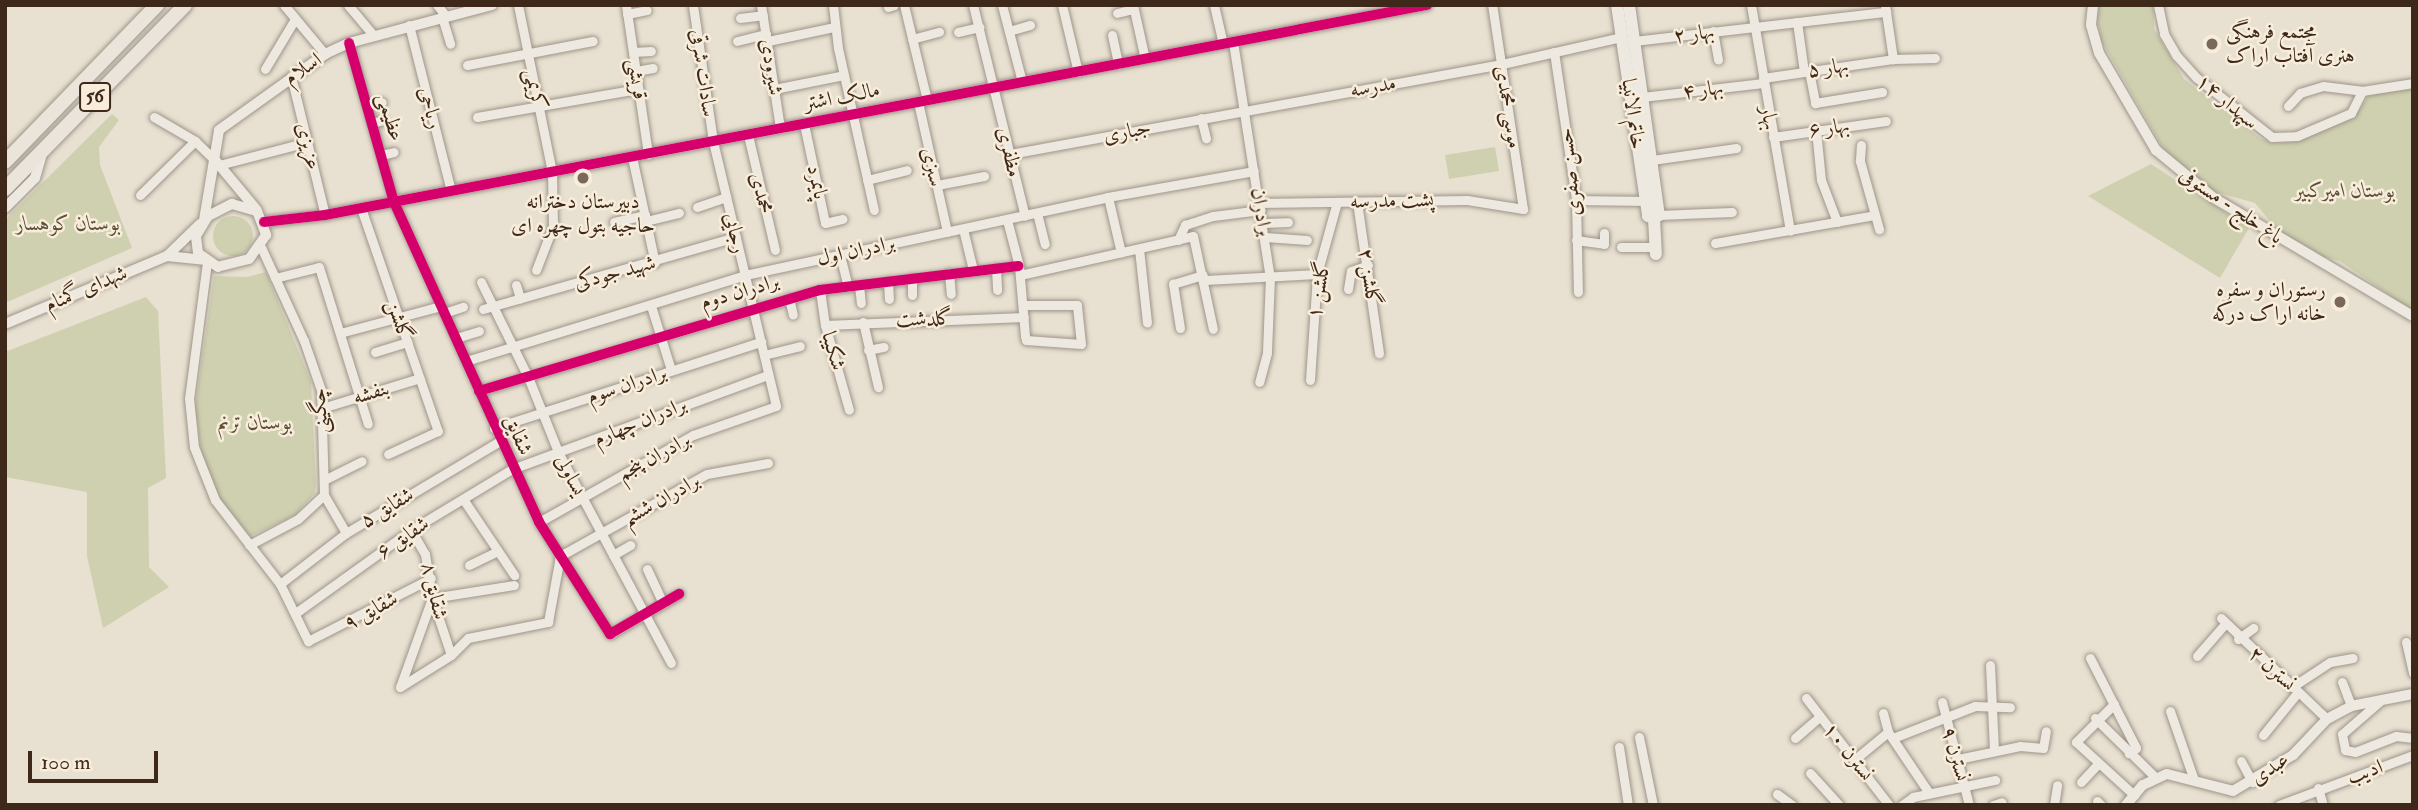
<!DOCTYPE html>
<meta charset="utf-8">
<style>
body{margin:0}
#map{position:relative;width:2418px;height:810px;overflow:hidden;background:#e8e0d0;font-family:"IM FELL Double Pica",Amiri,serif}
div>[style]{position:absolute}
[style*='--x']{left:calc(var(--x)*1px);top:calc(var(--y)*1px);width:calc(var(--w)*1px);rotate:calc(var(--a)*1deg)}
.green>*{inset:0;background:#cfd0af}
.round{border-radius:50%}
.roads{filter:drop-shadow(0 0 2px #9d958a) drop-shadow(0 0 2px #9d958a)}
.minor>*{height:9px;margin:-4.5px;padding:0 4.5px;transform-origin:4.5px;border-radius:4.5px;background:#ede8e0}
.tertiary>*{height:10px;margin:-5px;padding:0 5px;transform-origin:5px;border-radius:5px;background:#ede8e0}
.secondary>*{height:12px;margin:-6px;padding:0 6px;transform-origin:6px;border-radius:6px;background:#ede8e0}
.trunk>*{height:14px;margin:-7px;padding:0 7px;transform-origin:7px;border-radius:7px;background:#eae4db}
.cycleway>*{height:10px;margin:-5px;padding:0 5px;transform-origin:5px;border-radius:5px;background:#d6006c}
.dots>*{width:19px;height:19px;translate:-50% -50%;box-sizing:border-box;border:4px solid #f7edda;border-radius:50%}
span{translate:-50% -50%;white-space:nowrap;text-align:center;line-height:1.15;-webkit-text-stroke:5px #f7edda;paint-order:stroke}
.shield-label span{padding:2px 5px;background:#f7edda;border:2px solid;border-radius:5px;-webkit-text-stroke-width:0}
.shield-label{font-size:19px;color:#3e281a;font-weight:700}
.poi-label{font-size:21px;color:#3e281a}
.left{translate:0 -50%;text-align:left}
.right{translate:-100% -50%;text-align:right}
.street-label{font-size:21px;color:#3e281a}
.park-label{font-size:21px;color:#5d4f38;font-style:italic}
.frame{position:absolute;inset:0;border:7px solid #3e281a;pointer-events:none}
.scale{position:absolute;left:28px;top:751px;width:130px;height:32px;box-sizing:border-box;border:4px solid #3e281a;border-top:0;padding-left:9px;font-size:21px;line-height:24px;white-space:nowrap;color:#3e281a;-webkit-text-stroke:5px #f7edda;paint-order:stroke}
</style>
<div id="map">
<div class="green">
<i style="clip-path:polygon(2100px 5px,2153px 5px,2154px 29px,2184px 79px,2260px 138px,2273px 143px,2295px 142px,2320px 127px,2345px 120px,2357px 113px,2370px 94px,2413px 86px,2413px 311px,2340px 261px,2320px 256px,2279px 232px,2255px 203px,2209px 190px,2167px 155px,2101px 40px,2097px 18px)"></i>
<i style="clip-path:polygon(112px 114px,119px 120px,99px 147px,100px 165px,132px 248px,5px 303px,5px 220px)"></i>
<i style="clip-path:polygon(1495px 147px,1499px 171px,1449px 179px,1445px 155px)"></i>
<i style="clip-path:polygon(2151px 164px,2249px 228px,2220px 278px,2088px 196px)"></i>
<i class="round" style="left:213px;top:216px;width:40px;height:40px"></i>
<i style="clip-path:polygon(266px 272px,311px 382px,316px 484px,315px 493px,295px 515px,251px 536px,245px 534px,221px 504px,203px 463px,195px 408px,214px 276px,247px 277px)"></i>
<i style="clip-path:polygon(146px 297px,158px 311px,166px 478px,148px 488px,149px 567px,169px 587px,103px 628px,87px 556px,87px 492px,5px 477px,5px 352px)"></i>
</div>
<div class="roads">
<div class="minor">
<i style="--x:284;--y:5;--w:64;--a:50.1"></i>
<i style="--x:348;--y:5;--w:38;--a:50"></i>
<i style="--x:437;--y:5;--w:14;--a:51"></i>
<i style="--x:518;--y:5;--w:170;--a:78.5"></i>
<i style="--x:552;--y:172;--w:54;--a:88.9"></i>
<i style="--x:553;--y:226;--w:47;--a:111.1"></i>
<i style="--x:626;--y:5;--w:151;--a:81.6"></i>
<i style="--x:761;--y:5;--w:124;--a:81.2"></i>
<i style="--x:833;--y:5;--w:43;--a:83.4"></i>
<i style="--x:838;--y:48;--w:166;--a:77.5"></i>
<i style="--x:904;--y:5;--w:98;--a:76.4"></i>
<i style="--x:973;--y:5;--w:217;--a:76.2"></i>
<i style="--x:1002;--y:5;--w:80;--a:75.4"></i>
<i style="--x:1062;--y:5;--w:69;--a:76.6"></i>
<i style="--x:1133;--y:5;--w:55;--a:77.5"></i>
<i style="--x:1214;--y:5;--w:40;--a:77"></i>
<i style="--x:1751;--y:5;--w:229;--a:80.2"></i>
<i style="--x:1885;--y:5;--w:55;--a:81.6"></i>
<i style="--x:2158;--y:5;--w:30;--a:78"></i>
<i style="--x:2164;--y:34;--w:24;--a:60"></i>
<i style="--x:2176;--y:55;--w:31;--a:48"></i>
<i style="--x:2197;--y:78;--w:95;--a:38.2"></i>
<i style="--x:2272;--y:137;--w:25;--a:-2"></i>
<i style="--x:2297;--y:136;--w:59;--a:-23.1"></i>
<i style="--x:2351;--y:113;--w:25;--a:-63"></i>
<i style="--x:888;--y:7;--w:6;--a:-18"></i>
<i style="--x:1117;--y:13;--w:16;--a:-14"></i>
<i style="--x:627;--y:14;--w:20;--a:-11"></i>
<i style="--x:442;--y:17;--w:28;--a:73"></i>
<i style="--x:740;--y:18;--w:23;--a:-7"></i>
<i style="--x:1797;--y:22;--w:50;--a:82"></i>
<i style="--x:409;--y:25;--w:171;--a:75.8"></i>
<i style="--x:1009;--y:31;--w:22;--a:-16"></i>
<i style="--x:1713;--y:31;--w:29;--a:80"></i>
<i style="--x:958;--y:32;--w:22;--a:-13"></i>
<i style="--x:1112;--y:35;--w:30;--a:78"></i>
<i style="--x:912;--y:39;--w:28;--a:-15"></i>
<i style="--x:737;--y:41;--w:30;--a:-14"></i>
<i style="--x:768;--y:41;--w:67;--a:-12"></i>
<i style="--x:1634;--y:41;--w:254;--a:-6.6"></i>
<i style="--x:1233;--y:42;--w:238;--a:81.1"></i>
<i style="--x:1270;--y:277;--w:76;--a:92.3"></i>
<i style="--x:1267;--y:353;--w:30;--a:105"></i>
<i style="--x:349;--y:43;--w:165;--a:74.2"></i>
<i style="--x:394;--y:202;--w:351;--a:65.6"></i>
<i style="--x:539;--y:522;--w:133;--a:57.6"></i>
<i style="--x:610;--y:634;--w:80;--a:-30.1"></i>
<i style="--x:633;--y:52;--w:18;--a:-3"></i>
<i style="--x:1554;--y:52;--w:150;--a:81.5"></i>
<i style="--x:1576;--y:200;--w:92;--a:88.8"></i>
<i style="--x:467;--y:65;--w:128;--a:-10.8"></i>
<i style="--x:265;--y:69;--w:58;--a:-59"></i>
<i style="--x:636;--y:71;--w:17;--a:-10"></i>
<i style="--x:1809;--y:71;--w:33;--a:79"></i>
<i style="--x:1815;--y:103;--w:68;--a:-9.3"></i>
<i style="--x:291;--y:76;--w:143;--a:76.3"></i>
<i style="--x:1763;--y:78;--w:131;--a:-8.3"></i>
<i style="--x:1893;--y:59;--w:42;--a:-1.4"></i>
<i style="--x:774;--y:89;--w:71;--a:-11.3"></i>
<i style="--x:1642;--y:97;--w:122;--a:-6.6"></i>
<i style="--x:918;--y:102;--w:133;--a:77.4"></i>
<i style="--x:367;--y:105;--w:15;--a:-11"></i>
<i style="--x:2288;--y:106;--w:18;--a:-47"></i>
<i style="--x:2300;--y:93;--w:24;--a:-17"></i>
<i style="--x:2323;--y:86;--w:39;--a:7"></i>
<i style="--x:2362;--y:91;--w:52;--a:-8.9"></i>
<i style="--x:154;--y:117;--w:48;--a:30.3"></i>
<i style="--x:195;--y:141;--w:28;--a:44"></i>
<i style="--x:477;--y:117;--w:163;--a:-9.9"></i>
<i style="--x:1201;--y:118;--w:21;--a:76"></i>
<i style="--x:372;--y:123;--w:11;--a:-15"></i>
<i style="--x:804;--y:124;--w:101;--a:78"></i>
<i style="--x:825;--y:223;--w:18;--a:-13"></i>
<i style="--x:1816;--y:130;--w:50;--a:84.3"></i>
<i style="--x:1821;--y:180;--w:45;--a:69.1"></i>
<i style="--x:748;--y:135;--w:118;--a:76.8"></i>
<i style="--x:1773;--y:137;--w:114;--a:-8.1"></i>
<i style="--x:1861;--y:145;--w:16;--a:94"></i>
<i style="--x:1860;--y:161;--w:71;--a:74.4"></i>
<i style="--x:1010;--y:154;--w:500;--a:-10.37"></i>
<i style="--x:1502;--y:64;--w:123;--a:-12.7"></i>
<i style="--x:381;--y:155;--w:13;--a:-13"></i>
<i style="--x:632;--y:157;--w:108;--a:77.8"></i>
<i style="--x:1652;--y:160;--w:85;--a:-8.1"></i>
<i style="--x:219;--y:165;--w:91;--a:-14.6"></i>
<i style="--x:867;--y:180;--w:41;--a:-14"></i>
<i style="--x:937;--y:185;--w:48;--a:-10.8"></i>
<i style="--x:140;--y:195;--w:77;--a:-44.5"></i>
<i style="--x:1108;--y:197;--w:57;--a:76.9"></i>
<i style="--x:1576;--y:200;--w:70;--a:0.8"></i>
<i style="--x:1357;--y:202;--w:153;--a:81.7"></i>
<i style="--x:1259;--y:203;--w:208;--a:-0.8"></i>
<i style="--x:1467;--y:200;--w:57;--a:9.1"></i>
<i style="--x:1523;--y:209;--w:206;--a:-98.6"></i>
<i style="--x:697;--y:207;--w:31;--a:-19"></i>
<i style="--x:361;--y:208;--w:236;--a:71"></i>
<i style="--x:438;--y:431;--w:55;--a:155.3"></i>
<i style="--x:1037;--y:213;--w:32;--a:76"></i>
<i style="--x:1659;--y:215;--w:73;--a:-2.4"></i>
<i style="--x:1007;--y:220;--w:48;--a:75.4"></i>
<i style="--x:1019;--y:266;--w:70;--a:85.1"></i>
<i style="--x:1025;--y:336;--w:4;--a:76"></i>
<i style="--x:1026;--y:340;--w:55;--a:4.2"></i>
<i style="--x:1081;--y:344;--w:39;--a:-96"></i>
<i style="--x:1077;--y:305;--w:54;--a:180"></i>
<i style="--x:646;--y:221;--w:34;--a:-14"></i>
<i style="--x:614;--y:222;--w:32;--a:-13"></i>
<i style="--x:1263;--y:223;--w:25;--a:-2"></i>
<i style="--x:963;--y:229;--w:42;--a:76.3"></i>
<i style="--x:1265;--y:237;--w:42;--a:4.1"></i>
<i style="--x:1178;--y:240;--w:17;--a:-65"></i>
<i style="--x:1185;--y:225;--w:29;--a:-18"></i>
<i style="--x:1213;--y:216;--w:48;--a:-7.1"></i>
<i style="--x:1576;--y:240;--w:28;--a:8"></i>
<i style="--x:1604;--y:244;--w:11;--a:-90"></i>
<i style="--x:1715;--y:243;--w:162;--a:-9.9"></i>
<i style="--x:1621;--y:247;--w:35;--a:0"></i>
<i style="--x:1139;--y:249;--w:74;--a:83.8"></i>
<i style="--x:840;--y:255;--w:33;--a:76"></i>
<i style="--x:207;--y:262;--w:137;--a:97.5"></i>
<i style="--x:189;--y:398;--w:49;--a:84.2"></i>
<i style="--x:194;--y:447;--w:57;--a:68.4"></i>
<i style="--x:215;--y:500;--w:106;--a:52.3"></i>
<i style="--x:280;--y:584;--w:64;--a:63.8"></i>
<i style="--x:308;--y:641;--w:138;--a:-27.1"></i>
<i style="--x:996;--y:268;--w:22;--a:87"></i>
<i style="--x:949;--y:273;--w:21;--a:85"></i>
<i style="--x:1020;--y:275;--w:177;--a:-12.7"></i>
<i style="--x:1193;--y:236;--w:95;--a:77.9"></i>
<i style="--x:275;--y:278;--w:45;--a:-14"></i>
<i style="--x:319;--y:267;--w:164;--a:72.7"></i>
<i style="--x:1205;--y:280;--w:112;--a:-3.1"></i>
<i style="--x:888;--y:281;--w:18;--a:87"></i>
<i style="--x:481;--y:282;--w:106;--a:63.7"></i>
<i style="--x:528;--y:377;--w:83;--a:68.1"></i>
<i style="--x:559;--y:454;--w:237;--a:61.8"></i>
<i style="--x:516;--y:285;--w:14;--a:73"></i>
<i style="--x:859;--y:285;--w:18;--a:84"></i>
<i style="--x:1348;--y:289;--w:18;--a:-81"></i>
<i style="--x:1351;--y:271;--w:18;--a:-19"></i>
<i style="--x:820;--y:290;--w:35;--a:82"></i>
<i style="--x:825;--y:325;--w:88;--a:74.2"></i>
<i style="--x:912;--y:295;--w:17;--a:-90"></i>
<i style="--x:789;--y:298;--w:17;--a:77"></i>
<i style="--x:651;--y:306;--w:67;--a:72.6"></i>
<i style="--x:483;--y:309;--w:263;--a:-15.9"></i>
<i style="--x:444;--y:313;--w:20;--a:-18"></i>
<i style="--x:863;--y:322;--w:67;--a:77"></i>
<i style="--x:825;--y:325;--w:199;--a:-2.3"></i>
<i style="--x:1180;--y:328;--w:45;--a:-99"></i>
<i style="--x:1173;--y:284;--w:31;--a:-17"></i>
<i style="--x:340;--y:333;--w:105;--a:-15"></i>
<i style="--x:456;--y:338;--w:24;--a:-17"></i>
<i style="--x:868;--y:350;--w:16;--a:-11"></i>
<i style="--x:375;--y:352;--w:34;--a:-17"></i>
<i style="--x:764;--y:355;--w:37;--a:-14"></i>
<i style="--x:466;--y:361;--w:292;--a:-17.1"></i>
<i style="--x:745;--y:275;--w:371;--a:-12.1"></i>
<i style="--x:1108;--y:197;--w:148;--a:-10.1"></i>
<i style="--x:1310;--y:380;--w:106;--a:-86.2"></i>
<i style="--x:1317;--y:274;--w:75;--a:-74.5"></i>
<i style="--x:479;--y:391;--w:356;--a:-16.5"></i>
<i style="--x:820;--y:290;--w:200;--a:-6.9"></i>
<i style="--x:322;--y:408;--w:102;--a:-17"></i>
<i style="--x:494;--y:428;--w:281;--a:-17.9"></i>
<i style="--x:324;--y:480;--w:42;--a:-26.6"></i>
<i style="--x:324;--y:495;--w:44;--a:59.9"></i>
<i style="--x:463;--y:499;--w:92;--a:56.1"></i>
<i style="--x:539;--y:522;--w:177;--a:-29.5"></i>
<i style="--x:693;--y:435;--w:88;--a:-19.3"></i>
<i style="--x:776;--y:406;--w:272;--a:-103.4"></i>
<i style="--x:713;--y:141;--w:137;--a:-98.4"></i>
<i style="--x:411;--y:530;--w:28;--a:60"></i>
<i style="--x:425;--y:554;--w:45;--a:81"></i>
<i style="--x:432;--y:598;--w:60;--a:71.6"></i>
<i style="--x:249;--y:545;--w:55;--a:-28"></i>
<i style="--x:298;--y:519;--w:35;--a:-43"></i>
<i style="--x:324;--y:495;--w:105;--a:-91.6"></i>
<i style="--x:321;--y:390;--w:52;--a:-109.1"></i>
<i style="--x:304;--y:341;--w:103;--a:-114.6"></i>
<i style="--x:613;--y:555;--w:20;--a:-30"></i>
<i style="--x:469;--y:565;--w:32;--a:-26"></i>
<i style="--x:647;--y:569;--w:38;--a:65"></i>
<i style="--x:280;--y:584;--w:83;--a:-37.7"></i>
<i style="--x:346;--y:533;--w:179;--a:-30.9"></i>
<i style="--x:432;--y:598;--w:83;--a:-9"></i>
<i style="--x:297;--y:612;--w:140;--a:-35.7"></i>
<i style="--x:411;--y:530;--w:118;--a:-31.1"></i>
<i style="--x:512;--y:469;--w:273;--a:-20.2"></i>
<i style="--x:2221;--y:618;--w:146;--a:43.6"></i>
<i style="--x:2238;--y:639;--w:19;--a:-36"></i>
<i style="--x:2406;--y:642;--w:32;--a:77"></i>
<i style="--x:2197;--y:656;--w:41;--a:-48.9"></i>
<i style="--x:2090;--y:658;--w:101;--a:62.9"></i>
<i style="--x:2136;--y:748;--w:9;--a:144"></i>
<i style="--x:1990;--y:665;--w:86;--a:87.3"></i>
<i style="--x:2342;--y:682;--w:26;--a:69"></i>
<i style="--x:400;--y:687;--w:60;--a:-32.1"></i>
<i style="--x:451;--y:655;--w:24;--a:-45"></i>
<i style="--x:468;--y:638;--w:82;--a:-11.3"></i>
<i style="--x:548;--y:622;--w:67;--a:-79.7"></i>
<i style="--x:560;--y:556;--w:168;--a:-29.2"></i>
<i style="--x:707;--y:474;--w:62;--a:-10.2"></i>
<i style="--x:400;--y:687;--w:95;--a:-70.2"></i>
<i style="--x:2292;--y:687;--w:45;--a:-33.3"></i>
<i style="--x:2330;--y:662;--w:23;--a:-10"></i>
<i style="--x:1806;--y:698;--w:135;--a:52.2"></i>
<i style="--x:2380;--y:701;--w:50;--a:139"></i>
<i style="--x:2342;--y:734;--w:16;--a:79"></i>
<i style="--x:2345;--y:750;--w:10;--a:11"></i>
<i style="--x:2355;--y:752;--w:44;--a:-21.3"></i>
<i style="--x:2396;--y:736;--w:17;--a:7"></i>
<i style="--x:1942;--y:702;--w:106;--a:75.3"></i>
<i style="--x:2114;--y:704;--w:54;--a:135"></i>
<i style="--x:2076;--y:742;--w:79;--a:42.4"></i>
<i style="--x:2170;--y:711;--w:73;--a:70.8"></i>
<i style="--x:1883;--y:713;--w:20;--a:75"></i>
<i style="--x:1888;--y:732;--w:73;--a:56.1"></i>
<i style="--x:2095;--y:718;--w:84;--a:44.5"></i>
<i style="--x:2263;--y:735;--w:55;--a:-50.9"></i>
<i style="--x:1639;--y:737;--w:69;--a:78.4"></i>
<i style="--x:1795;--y:738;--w:33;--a:-41"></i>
<i style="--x:1893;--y:738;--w:88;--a:-21.3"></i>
<i style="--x:1975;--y:706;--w:35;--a:2"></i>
<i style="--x:1619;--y:747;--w:59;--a:81.2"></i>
<i style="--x:1958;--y:759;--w:63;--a:-11.8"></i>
<i style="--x:2020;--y:746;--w:23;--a:5"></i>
<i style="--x:2043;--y:748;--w:17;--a:-80"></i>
<i style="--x:1854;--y:760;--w:44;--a:-39.5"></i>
<i style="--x:2241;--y:761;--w:24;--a:62"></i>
<i style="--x:1810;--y:773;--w:43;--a:47.8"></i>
<i style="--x:2081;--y:782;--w:25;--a:-47"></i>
<i style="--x:2318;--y:788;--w:18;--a:74"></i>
<i style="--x:1777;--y:794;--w:19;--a:36"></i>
<i style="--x:2097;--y:801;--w:6;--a:45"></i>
<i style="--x:1902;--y:805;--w:14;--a:-36"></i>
<i style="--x:1913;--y:797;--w:84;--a:-11.7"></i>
<i style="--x:1993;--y:805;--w:9;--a:-18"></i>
<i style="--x:2054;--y:805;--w:20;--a:-81"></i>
<i style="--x:2279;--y:805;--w:143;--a:-20.5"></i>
</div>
<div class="tertiary">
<i style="--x:2093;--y:5;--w:20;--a:96"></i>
<i style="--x:2091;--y:25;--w:29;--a:74"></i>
<i style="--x:2099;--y:53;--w:113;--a:59.6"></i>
<i style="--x:2156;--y:150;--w:75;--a:39.6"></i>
<i style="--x:2214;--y:198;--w:231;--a:30.7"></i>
<i style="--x:215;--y:160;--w:64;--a:50.1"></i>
<i style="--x:232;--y:204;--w:26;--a:16"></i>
<i style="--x:257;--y:211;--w:26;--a:69"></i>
<i style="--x:266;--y:235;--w:29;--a:125"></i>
<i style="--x:249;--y:259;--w:32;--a:166"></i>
<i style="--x:218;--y:267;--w:24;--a:-145"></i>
<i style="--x:198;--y:253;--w:17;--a:-97"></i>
<i style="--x:196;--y:236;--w:23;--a:-59"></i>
<i style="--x:208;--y:216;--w:27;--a:-27"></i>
<i style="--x:5;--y:208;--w:42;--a:-45"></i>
<i style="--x:35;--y:178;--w:26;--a:-74"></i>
<i style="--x:204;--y:220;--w:91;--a:-80.5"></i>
<i style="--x:219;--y:130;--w:130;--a:-35.6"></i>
<i style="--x:325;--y:54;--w:26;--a:-25"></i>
<i style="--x:349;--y:43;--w:148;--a:-14.9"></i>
<i style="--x:264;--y:222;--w:61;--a:-6.5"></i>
<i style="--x:325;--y:215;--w:1122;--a:-10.79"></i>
<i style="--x:167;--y:256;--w:37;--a:6"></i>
<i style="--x:5;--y:324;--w:176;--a:-22.8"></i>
<i style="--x:167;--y:256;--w:46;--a:-44.1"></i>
<i style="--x:2126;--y:805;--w:26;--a:-50"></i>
<i style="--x:2143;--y:785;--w:26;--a:-25"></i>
<i style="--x:2167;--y:774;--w:68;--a:14.4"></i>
<i style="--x:2233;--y:791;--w:70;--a:-31"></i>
<i style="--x:2293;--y:755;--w:50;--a:-46.6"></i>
<i style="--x:2327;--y:719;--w:27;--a:-28"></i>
<i style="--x:2351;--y:706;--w:63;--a:-11"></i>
</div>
<div class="secondary">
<i style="--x:1617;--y:5;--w:213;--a:81.6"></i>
<i style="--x:1648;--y:216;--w:6;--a:18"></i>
<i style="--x:1629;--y:5;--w:212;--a:81.9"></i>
<i style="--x:1659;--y:215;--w:6;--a:149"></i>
<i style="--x:1654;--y:218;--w:36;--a:87"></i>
</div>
<div class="trunk">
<i style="--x:5;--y:162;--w:219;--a:-45.9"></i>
<i style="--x:5;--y:189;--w:257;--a:-45.6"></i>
</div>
</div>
<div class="cycleway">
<i style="--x:349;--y:43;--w:165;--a:74.2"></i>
<i style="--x:394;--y:202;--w:351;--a:65.6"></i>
<i style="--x:539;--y:522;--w:133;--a:57.6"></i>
<i style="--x:610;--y:634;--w:80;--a:-30.1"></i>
<i style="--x:264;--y:222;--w:61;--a:-6.5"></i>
<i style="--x:325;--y:215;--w:1122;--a:-10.79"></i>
<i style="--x:479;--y:391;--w:356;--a:-16.5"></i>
<i style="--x:820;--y:290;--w:200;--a:-6.9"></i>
</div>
<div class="dots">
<i style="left:2212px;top:44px;background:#7a685a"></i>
<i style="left:583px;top:178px;background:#7a685a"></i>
<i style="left:2340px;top:302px;background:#7a685a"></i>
</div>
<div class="shield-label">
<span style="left:95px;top:97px">56</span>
</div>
<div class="poi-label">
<span class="left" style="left:2226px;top:44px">مجتمع فرهنگی<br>هنری آفتاب اراک</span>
<span style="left:583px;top:214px">دبیرستان دخترانه<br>حاجیه بتول چهره ای</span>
<span class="right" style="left:2326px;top:302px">رستوران و سفره<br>خانه اراک درکه</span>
</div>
<div class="street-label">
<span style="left:1694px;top:34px;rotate:-7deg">بهار ۲</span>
<span style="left:771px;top:67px;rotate:81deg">شیرودی</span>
<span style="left:1828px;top:68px;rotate:-8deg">بهار ۵</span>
<span style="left:303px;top:69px;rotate:-34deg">اسلام</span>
<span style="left:703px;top:73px;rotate:82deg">سادات شرقی</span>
<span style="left:637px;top:79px;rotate:82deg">قریشی</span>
<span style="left:1373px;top:87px;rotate:-10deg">مدرسه</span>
<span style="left:535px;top:89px;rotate:79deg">کریمی</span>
<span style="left:1703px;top:90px;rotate:-7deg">بهار ۴</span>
<span style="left:842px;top:97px;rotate:-11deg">مالک اشتر</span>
<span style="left:2227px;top:102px;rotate:40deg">سپهدار ۱۴</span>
<span style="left:1508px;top:107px;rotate:81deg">موسی محمدی</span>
<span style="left:430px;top:108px;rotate:76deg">ریاحی</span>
<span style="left:1633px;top:114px;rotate:82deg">خاتم الانبیا</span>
<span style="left:390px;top:117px;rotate:74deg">عظیمی</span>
<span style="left:1769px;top:118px;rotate:80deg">بهار</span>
<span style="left:1829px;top:128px;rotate:-8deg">بهار ۶</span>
<span style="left:1127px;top:132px;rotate:-11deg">جباری</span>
<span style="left:308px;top:146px;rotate:76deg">عزیزی</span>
<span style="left:1009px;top:152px;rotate:77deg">مظفری</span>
<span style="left:932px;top:167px;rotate:77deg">سبزی</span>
<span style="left:1570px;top:172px;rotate:-96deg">حسن صفری</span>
<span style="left:817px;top:182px;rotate:78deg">پایمرد</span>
<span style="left:761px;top:193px;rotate:77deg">محمدی</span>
<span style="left:1392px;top:201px;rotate:-1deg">پشت مدرسه</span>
<span style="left:2231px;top:206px;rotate:34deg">باغ خلج - مستوفی</span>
<span style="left:1261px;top:212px;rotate:81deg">برادران</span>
<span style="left:735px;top:233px;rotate:77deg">رجایی</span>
<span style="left:856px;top:251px;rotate:-12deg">برادران اول</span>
<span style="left:615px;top:273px;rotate:-15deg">شهید جودکی</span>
<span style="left:1369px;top:277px;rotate:82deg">گلشن ۲</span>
<span style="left:86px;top:289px;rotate:-23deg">شهدای گمنام</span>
<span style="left:1319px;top:290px;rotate:-81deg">گلشن ۱</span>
<span style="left:740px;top:292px;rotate:-16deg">برادران دوم</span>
<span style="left:924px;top:319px;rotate:-2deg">گلدشت</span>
<span style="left:399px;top:320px;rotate:71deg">گلشن</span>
<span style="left:833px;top:351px;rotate:74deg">شکیبا</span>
<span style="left:627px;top:385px;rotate:-18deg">برادران سوم</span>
<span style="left:371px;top:393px;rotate:-17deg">بنفشه</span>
<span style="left:320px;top:411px;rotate:-94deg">چگینی</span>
<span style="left:640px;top:422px;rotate:-22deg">برادران چهارم</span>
<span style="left:518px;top:435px;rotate:67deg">شقایق</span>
<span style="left:654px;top:457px;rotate:-28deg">برادران پنجم</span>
<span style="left:570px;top:475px;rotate:63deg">یساولی</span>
<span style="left:661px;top:500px;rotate:-29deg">برادران ششم</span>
<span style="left:387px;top:508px;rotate:-31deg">شقایق ۵</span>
<span style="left:403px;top:538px;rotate:-34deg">شقایق ۶</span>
<span style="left:434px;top:591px;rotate:77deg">شقایق ۸</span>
<span style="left:371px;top:611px;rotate:-29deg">شقایق ۹</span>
<span style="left:2272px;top:669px;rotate:42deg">نسترن ۲</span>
<span style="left:1848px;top:752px;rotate:52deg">نسترن ۱۰</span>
<span style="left:1955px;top:754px;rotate:74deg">نسترن ۹</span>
<span style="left:2270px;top:769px;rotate:-34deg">عبدی</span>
<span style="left:2365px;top:772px;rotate:-19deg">ادیب</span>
</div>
<div class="park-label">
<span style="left:2345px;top:191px">بوستان امیرکبیر</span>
<span style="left:68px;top:224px">بوستان کوهسار</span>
<span style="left:255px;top:423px">بوستان ترنم</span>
</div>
<div class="frame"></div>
<div class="scale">100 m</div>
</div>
